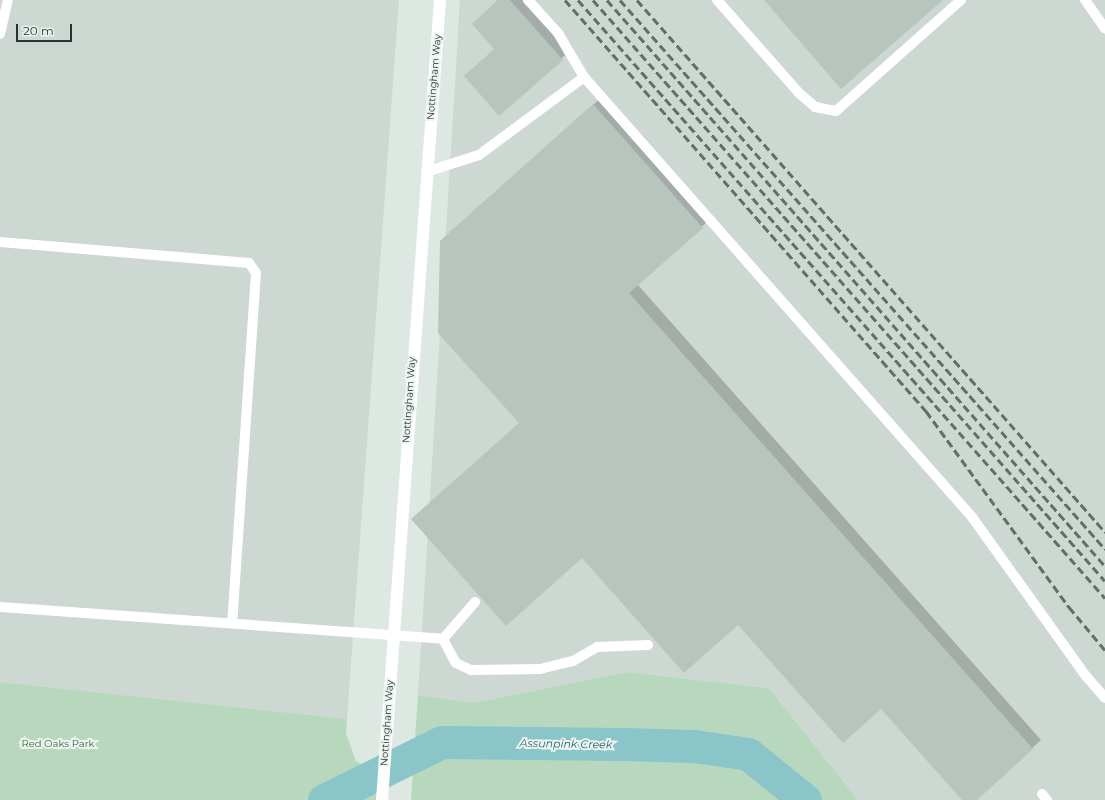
<!DOCTYPE html>
<style>
body{margin:0}
#map{position:relative;width:1105px;height:800px;overflow:hidden;background:#dee8e2;font-family:Montserrat,sans-serif}
div>[style]{position:absolute}
[style*='--x']{left:calc(var(--x)*1px);top:calc(var(--y)*1px);width:calc(var(--w)*1px);rotate:calc(var(--a)*1deg)}
.built>*{inset:0;background:#ccd8d1}
.green>*{inset:0;background:#b8d8be}
.shadow>*{inset:0;background:#0003}
.river>*{height:33px;margin:-16.5px;padding:0 16.5px;transform-origin:16.5px;border-radius:16.5px;background:#8ac5c9}
.building>*{inset:0;background:#b7c5be}
.service>*{height:10px;margin:-5px;padding:0 5px;transform-origin:5px;border-radius:5px;background:#fff}
.tertiary>*{height:12px;margin:-6px;padding:0 6px;transform-origin:6px;border-radius:6px;background:#fff}
.rail>*{height:3px;margin-top:-1.5px;transform-origin:0;background:repeating-linear-gradient(90deg,#5b7269 0 8px,transparent 0 12px)}
span{translate:-50% -50%;white-space:nowrap;text-align:center;line-height:1.15;-webkit-text-stroke:4px #eef5f1;paint-order:stroke}
.street-label{font-size:10px;color:#21362e}
.park-label{font-size:10px;color:#2f6940}
.water-label{font-size:11px;color:#21666c;font-style:italic}
.scale{position:absolute;left:16px;top:24px;width:56px;height:18px;box-sizing:border-box;border:2px solid #21362e;border-top:0;padding-left:5px;font-size:12px;line-height:14px;white-space:nowrap;color:#21362e;-webkit-text-stroke:3px #eef5f1;paint-order:stroke}
</style>
<div id="map">
<div class="built">
<i style="clip-path:polygon(0 0,399px 0,347px 719px,0 682px)"></i>
<i style="clip-path:polygon(460px 0,1105px 0,1105px 800px,858px 800px,769px 688px,627px 672px,473px 703px,418px 695px)"></i>
</div>
<div class="green">
<i style="clip-path:polygon(627px 672px,769px 688px,858px 800px,411px 800px,418px 695px,473px 703px)"></i>
<i style="clip-path:polygon(0 682px,347px 719px,346px 733px,356px 761px,384px 776px,394px 773px,385px 800px,0 800px)"></i>
</div>
<div class="shadow">
<i style="clip-path:polygon(498px 0,531px 0,573px 48px,499px 114px,495px 49px,473px 24px)"></i>
<i style="clip-path:polygon(602px 97px,710px 219px,638px 285px,1041px 740px,975px 800px,963px 800px,881px 708px,738px 624px,520px 423px,450px 232px)"></i>
</div>
<div class="river">
<i style="--x:324;--y:800;--w:131;--a:-26.2"></i>
<i style="--x:442;--y:742;--w:181;--a:0.6"></i>
<i style="--x:623;--y:744;--w:71;--a:1.6"></i>
<i style="--x:694;--y:746;--w:55;--a:8.4"></i>
<i style="--x:748;--y:754;--w:73;--a:38.9"></i>
</div>
<div class="building">
<i style="clip-path:polygon(498px 0,510px 0,563px 60px,499px 116px,464px 76px,494px 49px,472px 24px)"></i>
<i style="clip-path:polygon(764px 0,943px 0,841px 89px)"></i>
<i style="clip-path:polygon(593px 104px,703px 228px,629px 293px,1033px 749px,977px 800px,962px 800px,881px 709px,843px 743px,738px 625px,684px 673px,582px 558px,506px 626px,411px 519px,519px 423px,438px 333px,440px 241px)"></i>
</div>
<div class="service">
<i style="--x:717;--y:0;--w:124;--a:48.6"></i>
<i style="--x:799;--y:93;--w:21;--a:41"></i>
<i style="--x:815;--y:107;--w:21;--a:11"></i>
<i style="--x:836;--y:111;--w:167;--a:-41.6"></i>
<i style="--x:1085;--y:0;--w:35;--a:55"></i>
<i style="--x:0;--y:34;--w:35;--a:-77"></i>
<i style="--x:584;--y:77;--w:587;--a:48.59"></i>
<i style="--x:972;--y:517;--w:196;--a:54.4"></i>
<i style="--x:1086;--y:676;--w:29;--a:49"></i>
<i style="--x:426;--y:172;--w:56;--a:-17.8"></i>
<i style="--x:479;--y:155;--w:131;--a:-36.6"></i>
<i style="--x:584;--y:77;--w:51;--a:-120.6"></i>
<i style="--x:558;--y:33;--w:45;--a:-132.3"></i>
<i style="--x:0;--y:242;--w:250;--a:4.8"></i>
<i style="--x:249;--y:263;--w:12;--a:55"></i>
<i style="--x:256;--y:273;--w:351;--a:93.9"></i>
<i style="--x:0;--y:607;--w:444;--a:4.1"></i>
<i style="--x:443;--y:639;--w:49;--a:-49.1"></i>
<i style="--x:443;--y:639;--w:27;--a:62"></i>
<i style="--x:456;--y:663;--w:17;--a:25"></i>
<i style="--x:471;--y:670;--w:69;--a:-0.8"></i>
<i style="--x:540;--y:669;--w:34;--a:-14"></i>
<i style="--x:573;--y:661;--w:28;--a:-30"></i>
<i style="--x:597;--y:647;--w:51;--a:-2.2"></i>
<i style="--x:1042;--y:794;--w:8;--a:50"></i>
</div>
<div class="tertiary">
<i style="--x:382;--y:800;--w:802;--a:-85.85"></i>
</div>
<div class="rail">
<i style="--x:565;--y:0;--w:547;--a:48.71"></i>
<i style="--x:926;--y:411;--w:243;--a:53.9"></i>
<i style="--x:1069;--y:607;--w:56;--a:50.1"></i>
<i style="--x:578;--y:0;--w:797;--a:48.61"></i>
<i style="--x:593;--y:0;--w:774;--a:48.61"></i>
<i style="--x:607;--y:0;--w:754;--a:48.66"></i>
<i style="--x:620;--y:0;--w:733;--a:48.54"></i>
<i style="--x:637;--y:0;--w:709;--a:48.66"></i>
</div>
<div class="street-label">
<span style="left:434px;top:77px;rotate:-85deg">Nottingham Way</span>
<span style="left:409px;top:400px;rotate:-86deg">Nottingham Way</span>
<span style="left:387px;top:723px;rotate:-86deg">Nottingham Way</span>
</div>
<div class="park-label">
<span style="left:58px;top:744px">Red Oaks Park</span>
</div>
<div class="water-label">
<span style="left:566px;top:744px;rotate:1deg">Assunpink Creek</span>
</div>
<div class="scale">20 m</div>
</div>
